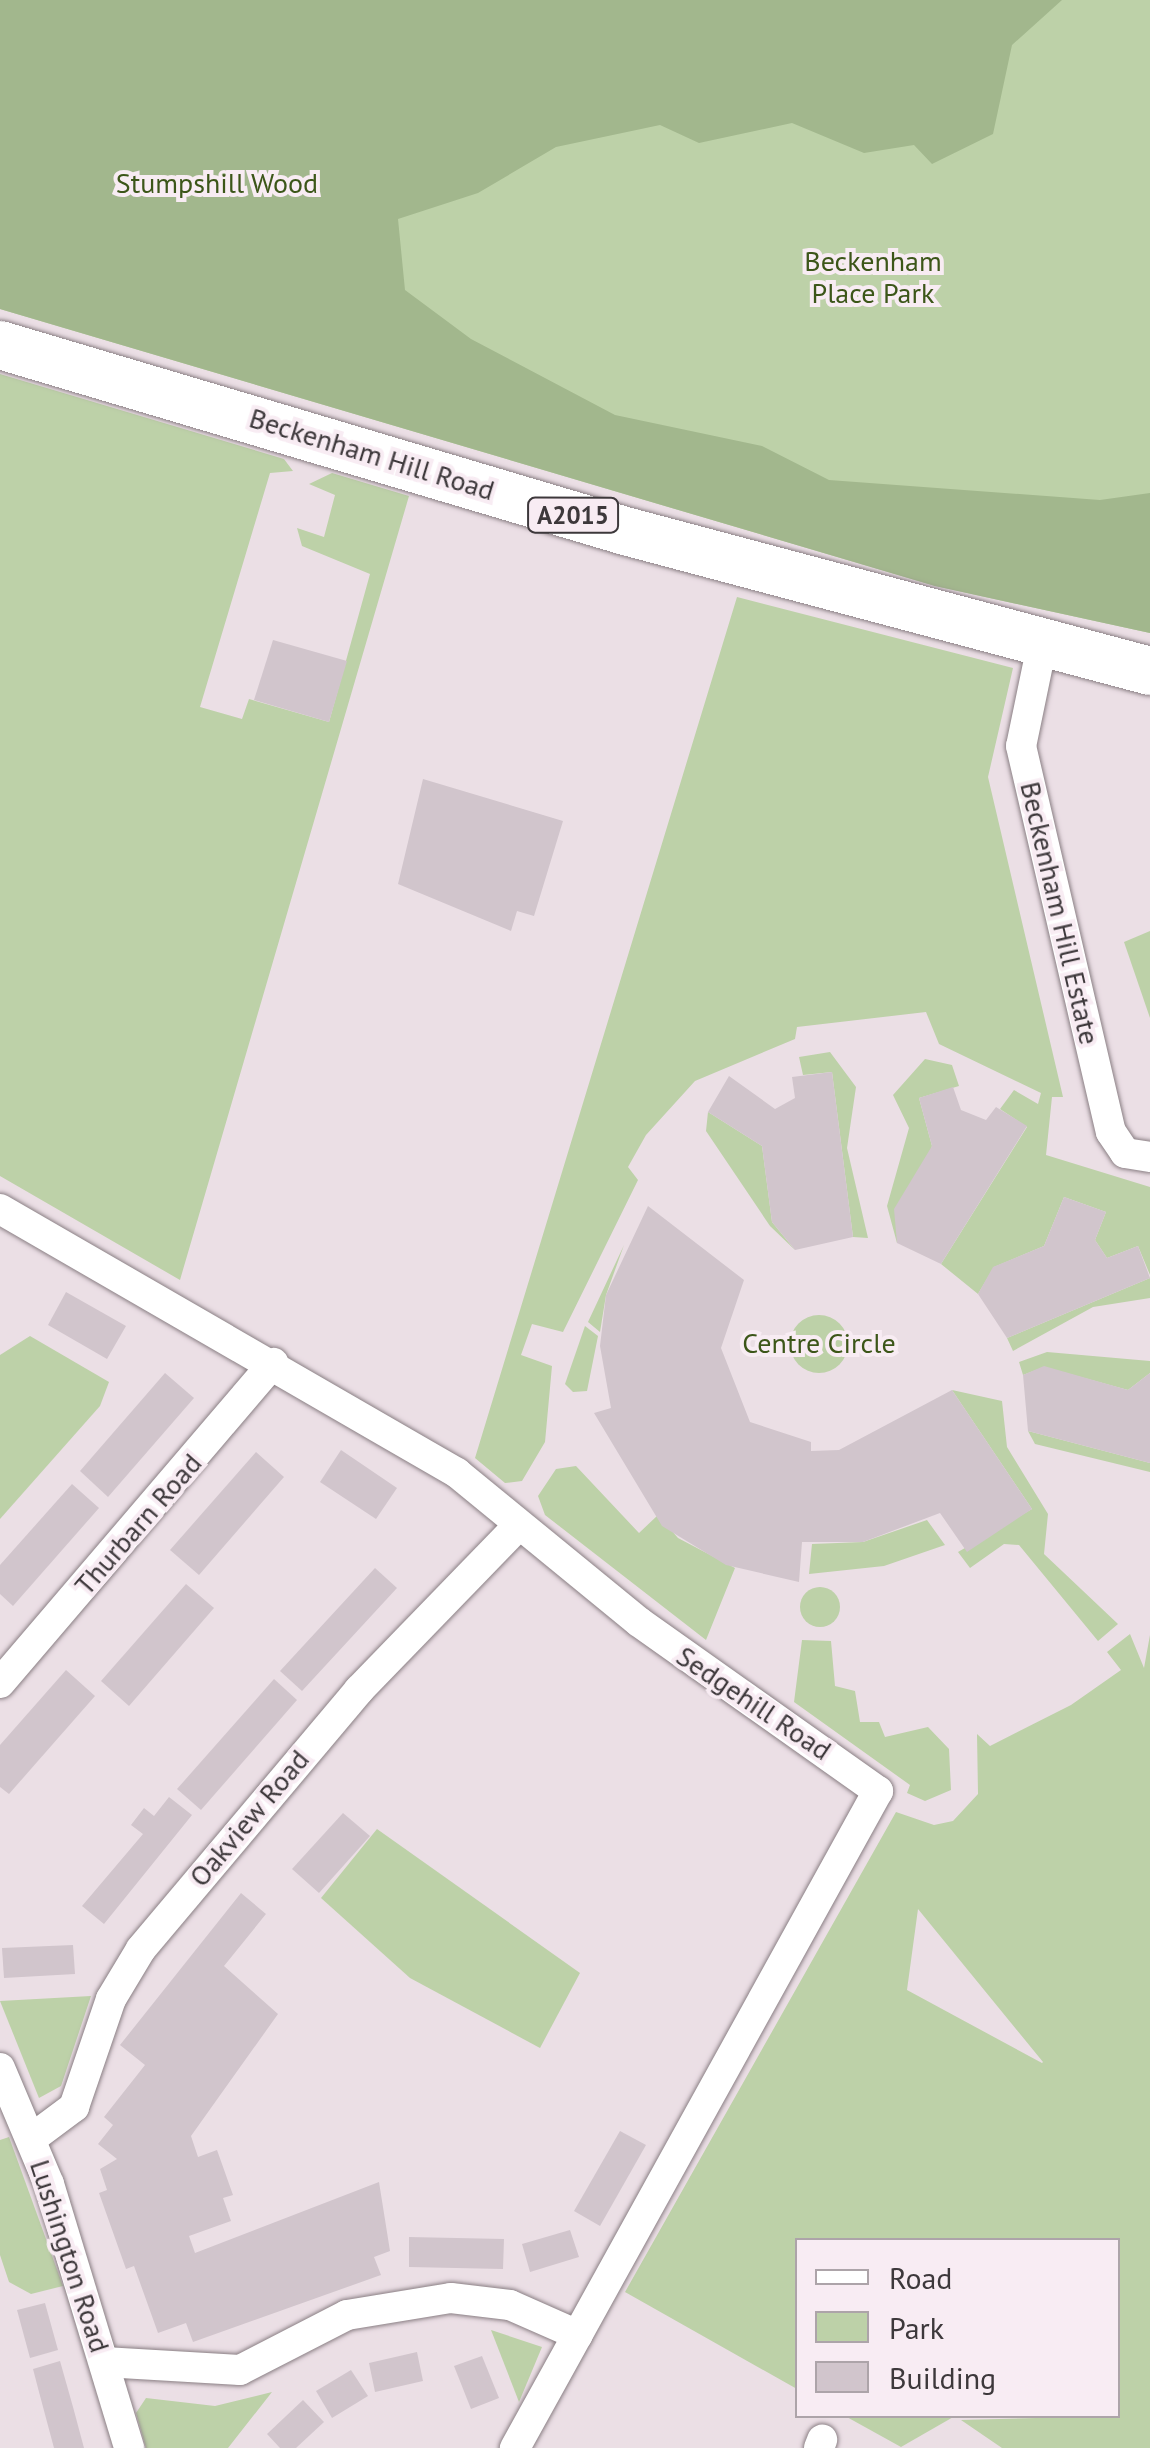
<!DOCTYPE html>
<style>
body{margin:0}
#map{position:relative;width:1150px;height:2448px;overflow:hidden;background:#ebdfe5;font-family:"PT Sans",sans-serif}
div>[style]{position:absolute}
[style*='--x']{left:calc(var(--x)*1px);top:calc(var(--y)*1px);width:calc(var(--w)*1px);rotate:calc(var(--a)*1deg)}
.green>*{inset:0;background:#bdd1a8}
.round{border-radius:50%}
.forest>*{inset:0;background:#a2b78d}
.building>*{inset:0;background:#d1c5cc}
.roads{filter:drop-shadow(0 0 2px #8a7f84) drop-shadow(0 0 2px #8a7f84)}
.street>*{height:30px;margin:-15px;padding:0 15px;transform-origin:15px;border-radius:15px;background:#fff}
.primary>*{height:48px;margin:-24px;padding:0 24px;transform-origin:24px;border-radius:24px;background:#fff}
span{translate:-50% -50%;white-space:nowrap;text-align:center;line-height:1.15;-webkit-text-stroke:8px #f8ecf3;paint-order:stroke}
.shield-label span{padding:2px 8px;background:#f8ecf3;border:2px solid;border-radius:8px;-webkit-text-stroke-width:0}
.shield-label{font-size:25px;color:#3d383b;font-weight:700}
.park-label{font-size:28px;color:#3c5619}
.street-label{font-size:28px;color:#3d383b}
.legend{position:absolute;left:795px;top:2238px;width:325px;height:180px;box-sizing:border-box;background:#f8ecf3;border:2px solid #ada4a9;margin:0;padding:12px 18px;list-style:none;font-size:30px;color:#3d383b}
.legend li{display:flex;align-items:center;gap:20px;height:50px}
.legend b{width:50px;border:2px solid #ada4a9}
</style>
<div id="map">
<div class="green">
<i style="clip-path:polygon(0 0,1150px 0,1150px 633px,935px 586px,0 309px)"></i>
<i style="clip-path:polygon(0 374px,284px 459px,293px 471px,270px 473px,200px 707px,242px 719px,249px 699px,329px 722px,370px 574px,302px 546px,297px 528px,324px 537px,335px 495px,309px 484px,332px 473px,409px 496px,180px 1280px,0 1176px)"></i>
<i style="clip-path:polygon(737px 597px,1013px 668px,988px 777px,1063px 1097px,1052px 1097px,1046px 1155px,1150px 1187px,1150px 1275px,1138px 1246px,1107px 1258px,1095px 1240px,1106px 1212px,1064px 1197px,1044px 1246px,994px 1267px,978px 1294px,941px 1264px,1027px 1127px,1000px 1109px,1014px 1090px,1038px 1104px,1041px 1093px,939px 1044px,926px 1012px,797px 1027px,795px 1039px,695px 1081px,646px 1135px,628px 1167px,638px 1180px,563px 1332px,532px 1324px,521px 1355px,552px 1366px,545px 1442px,522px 1481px,505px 1483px,475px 1458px)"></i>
<i style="clip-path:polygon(1150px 931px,1150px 1018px,1124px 942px)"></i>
<i style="clip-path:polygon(830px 1052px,856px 1087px,847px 1148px,868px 1238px,853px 1237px,832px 1072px,803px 1075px,799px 1057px)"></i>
<i style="clip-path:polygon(925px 1059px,952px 1065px,959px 1086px,919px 1098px,932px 1146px,897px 1243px,887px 1206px,909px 1128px,893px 1095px)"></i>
<i style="clip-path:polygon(708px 1112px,762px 1146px,772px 1222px,795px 1250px,770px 1226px,706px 1131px)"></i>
<i style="clip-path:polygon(624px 1245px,606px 1295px,600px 1332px,588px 1322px)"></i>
<i style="clip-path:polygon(1150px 1278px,1150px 1298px,1093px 1307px,1013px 1351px,1007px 1338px)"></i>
<i class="round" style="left:790px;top:1315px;width:58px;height:58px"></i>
<i style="clip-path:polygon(585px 1326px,598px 1336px,587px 1391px,573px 1392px,565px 1384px)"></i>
<i style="clip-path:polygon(30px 1336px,109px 1382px,100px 1406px,0 1519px,0 1355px)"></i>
<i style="clip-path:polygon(1047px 1352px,1150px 1361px,1150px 1373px,1128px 1390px,1044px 1367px,1023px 1375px,1019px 1362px)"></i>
<i style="clip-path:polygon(952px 1390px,1002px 1401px,1007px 1447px,1048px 1514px,1044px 1554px,1118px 1624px,1098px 1641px,1019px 1545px,1004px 1544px,970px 1568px,958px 1552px,1032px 1509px)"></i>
<i style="clip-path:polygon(1028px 1431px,1150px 1463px,1150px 1472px,1035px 1444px)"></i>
<i style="clip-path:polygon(576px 1466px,639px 1533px,658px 1515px,678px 1538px,735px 1568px,706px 1640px,545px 1515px,538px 1496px,556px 1469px)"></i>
<i style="clip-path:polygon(927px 1520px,945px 1545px,884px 1566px,809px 1574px,812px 1544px,863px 1542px)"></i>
<i class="round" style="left:800px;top:1587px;width:40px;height:40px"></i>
<i style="clip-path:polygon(evenodd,1130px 1634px,1144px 1668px,1150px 1635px,1150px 2448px,1002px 2448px,961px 2420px,1118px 2416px,1118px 2240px,798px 2240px,797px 2389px,625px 2292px,896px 1812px,934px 1825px,953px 1821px,978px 1794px,977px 1734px,990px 1746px,1071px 1705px,1121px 1670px,1107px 1652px,1130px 1634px,918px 1909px,1043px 2062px,1042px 2063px,907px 1990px,918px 1909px)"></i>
<i style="clip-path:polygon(802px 1640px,831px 1641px,835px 1686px,855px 1691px,860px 1722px,879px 1722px,885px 1737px,928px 1727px,949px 1749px,951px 1790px,925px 1801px,907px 1793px,910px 1785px,794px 1702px)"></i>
<i style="clip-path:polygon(377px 1829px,580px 1973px,540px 2048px,410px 1978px,321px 1898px)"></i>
<i style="clip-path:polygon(91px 1996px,61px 2086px,39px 2098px,0 2001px)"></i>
<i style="clip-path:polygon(9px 2137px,63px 2286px,31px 2294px,9px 2282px,0 2255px,0 2140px)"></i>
<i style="clip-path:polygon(491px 2330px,542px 2347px,519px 2402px)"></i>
<i style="clip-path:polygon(272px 2392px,228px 2448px,146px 2448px,136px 2413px,146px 2398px,215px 2406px)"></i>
<i style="clip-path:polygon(845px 2416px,955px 2416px,901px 2447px)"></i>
</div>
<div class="forest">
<i style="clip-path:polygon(0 0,1062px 0,1012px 45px,993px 134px,932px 164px,914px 145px,864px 153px,792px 123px,699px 143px,660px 125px,556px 147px,478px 193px,398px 219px,405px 290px,471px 339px,615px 415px,762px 446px,829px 480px,1100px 500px,1150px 493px,1150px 633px,935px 586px,0 309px)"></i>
</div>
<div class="building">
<i style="clip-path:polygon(273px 640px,347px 661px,329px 722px,254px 700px)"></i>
<i style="clip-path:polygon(423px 779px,563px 821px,534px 916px,517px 911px,511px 931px,398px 884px)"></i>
<i style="clip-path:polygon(832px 1072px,853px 1237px,795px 1250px,772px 1222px,762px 1146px,708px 1112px,729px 1076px,775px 1109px,795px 1098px,792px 1077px)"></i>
<i style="clip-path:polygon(953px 1087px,961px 1110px,986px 1120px,996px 1107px,1027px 1126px,941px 1264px,897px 1243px,894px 1209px,932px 1146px,919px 1098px)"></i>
<i style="clip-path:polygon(1064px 1197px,1106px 1212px,1095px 1240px,1107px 1258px,1138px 1246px,1150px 1278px,1007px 1338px,978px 1294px,993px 1267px,1044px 1246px)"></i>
<i style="clip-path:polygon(648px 1206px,744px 1280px,721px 1348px,750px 1422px,811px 1442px,811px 1451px,839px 1450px,952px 1390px,1032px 1509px,967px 1552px,940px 1513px,863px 1542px,802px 1542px,799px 1582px,726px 1565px,662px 1526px,594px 1413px,611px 1408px,600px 1346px,606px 1295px)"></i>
<i style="clip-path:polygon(66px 1292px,126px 1326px,107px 1359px,48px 1325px)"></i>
<i style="clip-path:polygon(1044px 1366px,1128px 1390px,1150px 1373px,1150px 1463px,1028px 1431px,1023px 1375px)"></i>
<i style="clip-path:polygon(165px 1373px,194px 1398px,108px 1497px,80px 1471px)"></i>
<i style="clip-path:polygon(341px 1450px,397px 1488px,376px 1519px,320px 1482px)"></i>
<i style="clip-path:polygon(256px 1452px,284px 1477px,199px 1575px,170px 1550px)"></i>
<i style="clip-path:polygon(72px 1484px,99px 1508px,13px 1606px,0 1594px,0 1565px)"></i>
<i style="clip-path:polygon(375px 1568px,397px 1588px,302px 1691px,280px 1671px)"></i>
<i style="clip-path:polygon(186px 1584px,214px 1608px,129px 1706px,101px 1681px)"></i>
<i style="clip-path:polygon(66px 1670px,95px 1696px,9px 1794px,0 1787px,0 1745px)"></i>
<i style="clip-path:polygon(274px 1679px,297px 1700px,201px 1810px,177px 1789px)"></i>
<i style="clip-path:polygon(169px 1797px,192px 1815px,104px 1924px,82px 1906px,143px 1834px,131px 1825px,144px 1808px,154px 1816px)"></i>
<i style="clip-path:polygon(343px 1813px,370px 1836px,319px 1893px,292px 1869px)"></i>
<i style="clip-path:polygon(241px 1893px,266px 1914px,224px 1966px,278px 2014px,191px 2136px,198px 2157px,217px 2150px,233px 2195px,223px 2198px,231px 2221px,189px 2236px,195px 2253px,379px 2182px,390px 2251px,374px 2257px,381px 2275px,193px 2342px,186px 2323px,158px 2333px,134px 2266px,126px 2269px,99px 2193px,107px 2190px,100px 2169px,117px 2159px,98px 2144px,113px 2125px,104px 2117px,145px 2065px,120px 2045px)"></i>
<i style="clip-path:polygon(73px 1945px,75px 1974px,4px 1978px,2px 1948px)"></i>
<i style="clip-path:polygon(620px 2131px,646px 2145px,600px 2226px,574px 2211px)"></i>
<i style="clip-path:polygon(570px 2230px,579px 2257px,530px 2272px,522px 2244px)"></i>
<i style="clip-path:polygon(409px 2237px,504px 2239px,503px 2269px,409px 2267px)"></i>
<i style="clip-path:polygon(45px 2303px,58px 2350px,30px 2358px,17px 2310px)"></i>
<i style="clip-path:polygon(417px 2352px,423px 2381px,375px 2392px,369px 2363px)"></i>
<i style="clip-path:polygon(482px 2356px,499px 2398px,471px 2409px,454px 2366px)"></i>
<i style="clip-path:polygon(60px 2361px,73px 2407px,84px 2448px,54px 2448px,39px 2392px,33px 2369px)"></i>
<i style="clip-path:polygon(351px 2370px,368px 2396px,332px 2418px,316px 2391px)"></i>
<i style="clip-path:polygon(303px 2400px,324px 2422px,296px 2448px,280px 2448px,267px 2434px)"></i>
</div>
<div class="roads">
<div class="street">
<i style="--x:1042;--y:645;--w:103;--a:101.7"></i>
<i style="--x:1021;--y:746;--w:396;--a:76.9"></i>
<i style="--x:1111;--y:1132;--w:25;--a:56"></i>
<i style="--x:1125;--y:1153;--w:25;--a:9"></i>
<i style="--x:0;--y:1209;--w:528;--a:30.01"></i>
<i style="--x:457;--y:1473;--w:235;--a:39.3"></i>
<i style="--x:639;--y:1622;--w:293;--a:35.3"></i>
<i style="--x:878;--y:1791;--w:751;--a:118.92"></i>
<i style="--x:0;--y:1683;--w:421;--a:-49.5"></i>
<i style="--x:0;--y:2068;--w:126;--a:67.1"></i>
<i style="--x:49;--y:2184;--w:276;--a:73.1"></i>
<i style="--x:31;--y:2139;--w:54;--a:-36.7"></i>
<i style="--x:74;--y:2107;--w:114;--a:-71.1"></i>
<i style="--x:111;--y:1999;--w:58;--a:-59"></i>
<i style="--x:141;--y:1949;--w:339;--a:-49.9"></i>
<i style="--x:359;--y:1690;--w:228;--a:-45.9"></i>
<i style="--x:104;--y:2362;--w:136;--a:3.4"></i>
<i style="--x:240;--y:2370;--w:120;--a:-27.2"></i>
<i style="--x:347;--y:2315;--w:105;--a:-9.3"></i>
<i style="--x:451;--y:2298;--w:59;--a:6.8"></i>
<i style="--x:510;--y:2305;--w:74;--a:23.8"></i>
<i style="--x:819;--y:2448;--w:9;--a:-69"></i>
</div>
<div class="primary">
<i style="--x:0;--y:345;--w:652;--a:16.57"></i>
<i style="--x:625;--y:531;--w:543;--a:14.93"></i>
</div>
</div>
<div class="shield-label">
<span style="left:573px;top:515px">A2015</span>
</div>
<div class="park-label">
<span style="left:217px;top:183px">Stumpshill Wood</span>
<span style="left:873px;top:277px">Beckenham<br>Place Park</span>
<span style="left:819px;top:1343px">Centre Circle</span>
</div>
<div class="street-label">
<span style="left:372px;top:454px;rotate:17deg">Beckenham Hill Road</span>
<span style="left:1060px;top:913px;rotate:77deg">Beckenham Hill Estate</span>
<span style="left:138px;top:1524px;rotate:-49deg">Thurbarn Road</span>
<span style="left:754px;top:1703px;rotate:34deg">Sedgehill Road</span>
<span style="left:249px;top:1818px;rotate:-50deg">Oakview Road</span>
<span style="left:70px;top:2256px;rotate:72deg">Lushington Road</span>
</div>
<ul class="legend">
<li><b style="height:12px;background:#fff"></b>Road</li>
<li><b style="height:28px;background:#bdd1a8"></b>Park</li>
<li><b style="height:28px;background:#d1c5cc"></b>Building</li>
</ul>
</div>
